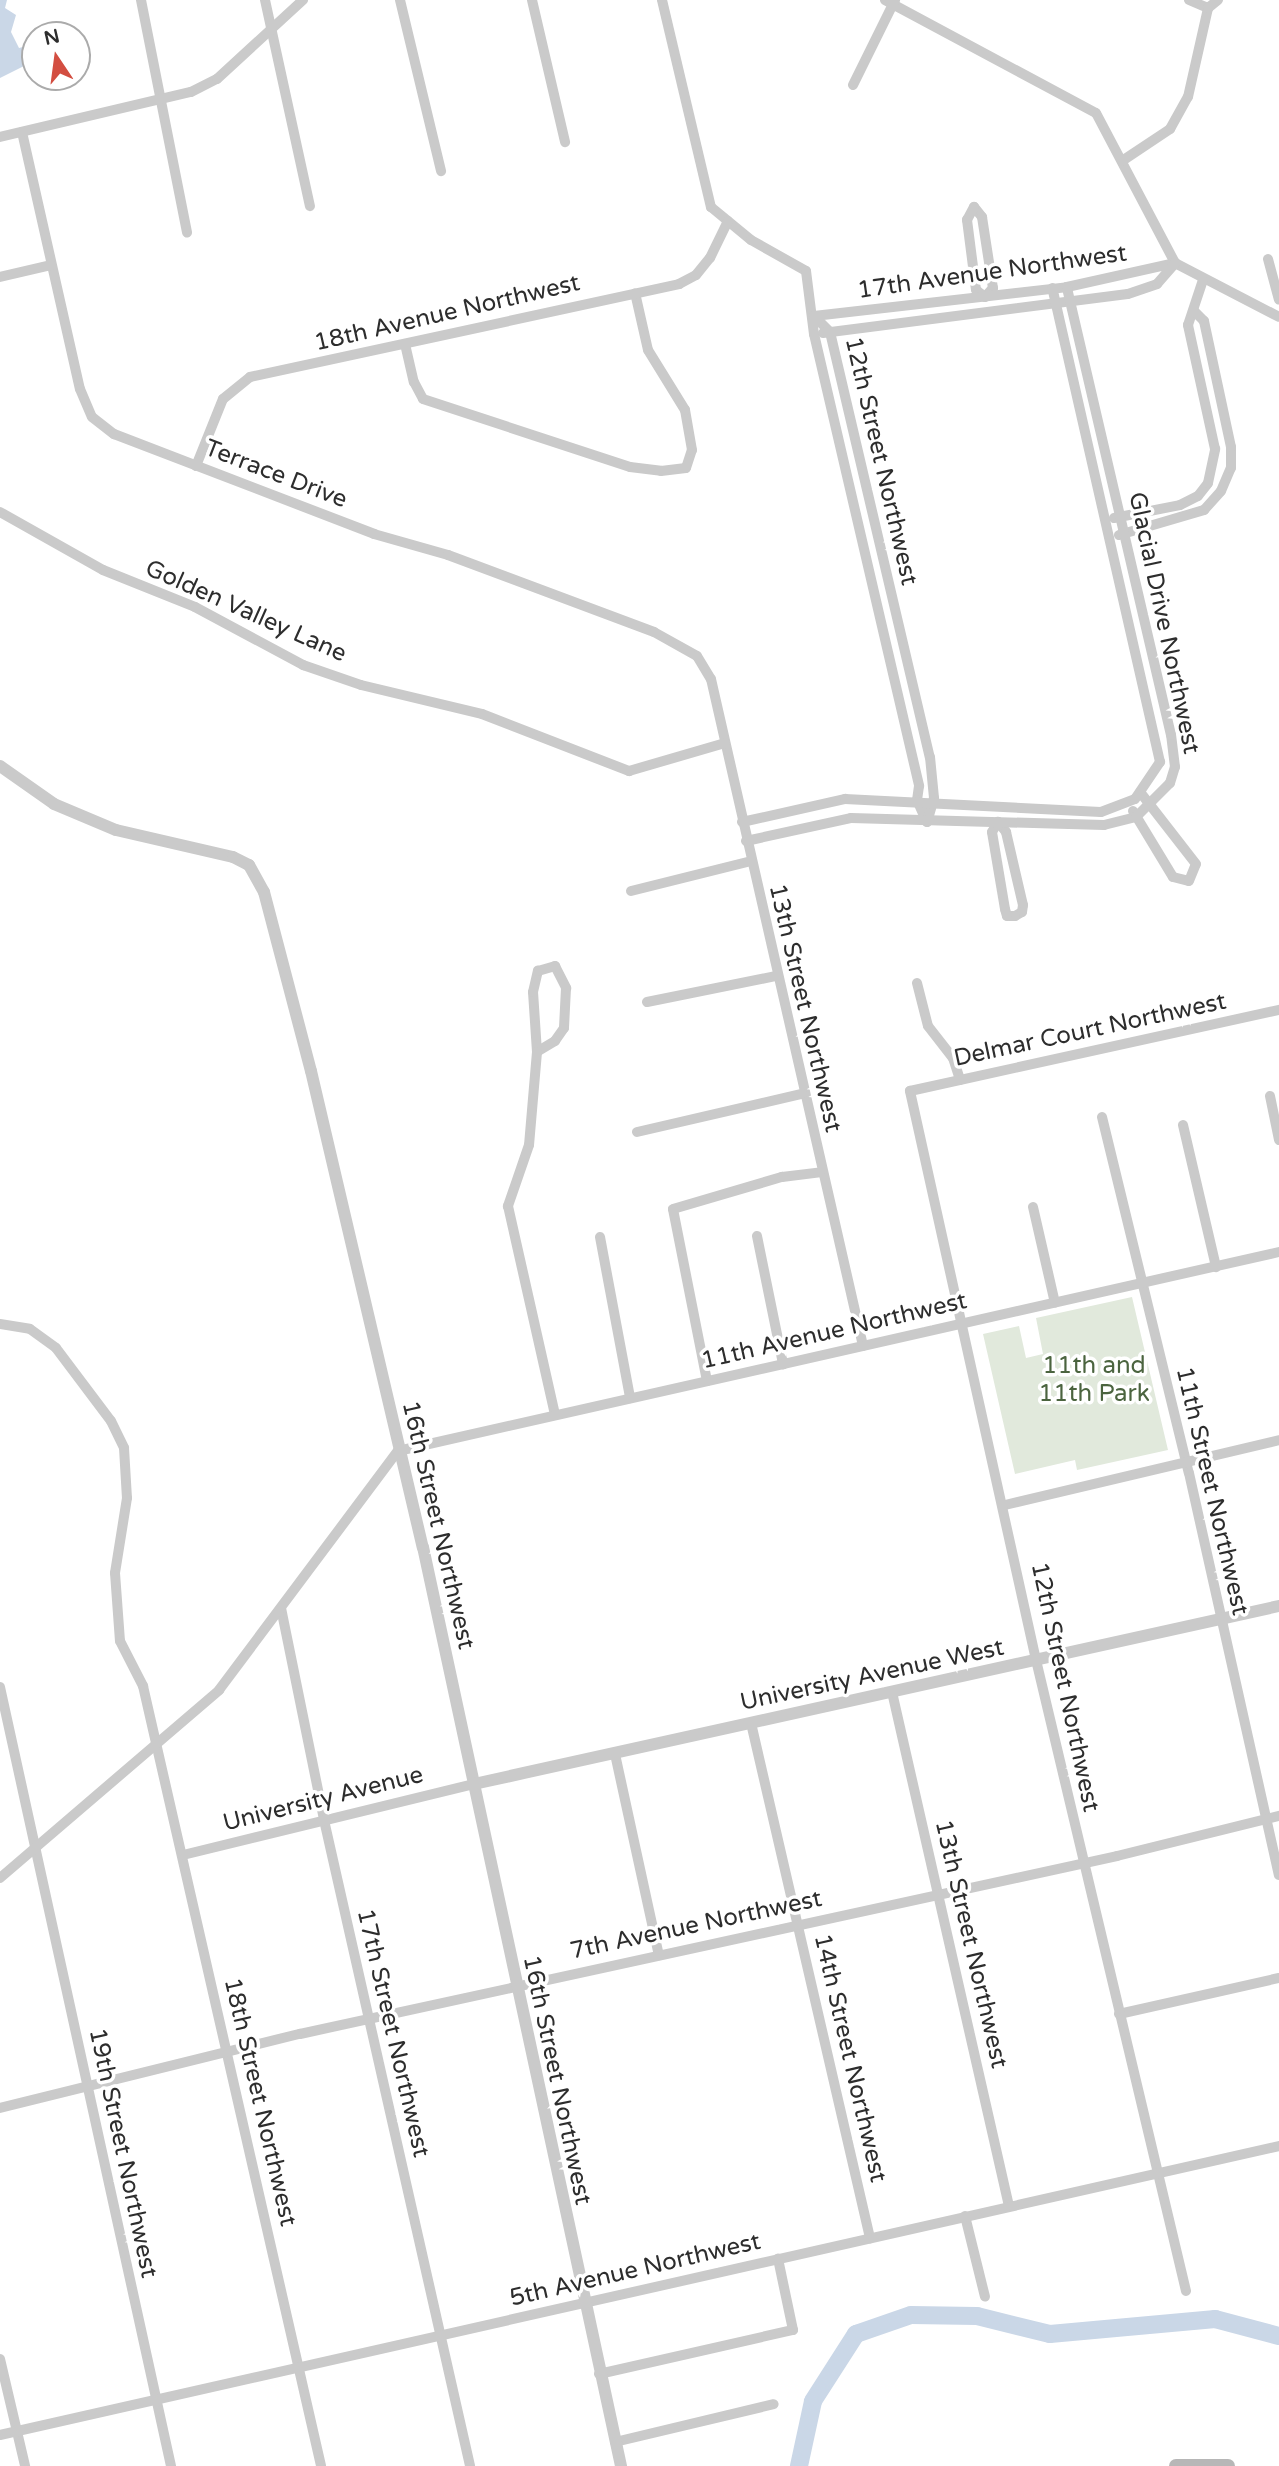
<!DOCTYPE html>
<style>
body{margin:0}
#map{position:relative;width:1279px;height:2466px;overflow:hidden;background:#fff;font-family:"Varela Round",sans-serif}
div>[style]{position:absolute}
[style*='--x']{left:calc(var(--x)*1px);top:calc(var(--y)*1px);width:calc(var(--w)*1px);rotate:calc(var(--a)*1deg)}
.green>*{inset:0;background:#e1e9dc}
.water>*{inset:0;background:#cad7e7}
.river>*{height:18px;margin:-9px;padding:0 9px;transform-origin:9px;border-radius:9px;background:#cad7e7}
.minor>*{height:10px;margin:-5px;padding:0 5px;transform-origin:5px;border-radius:5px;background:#cacaca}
.tertiary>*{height:12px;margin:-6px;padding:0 6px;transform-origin:6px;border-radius:6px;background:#cacaca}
.secondary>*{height:14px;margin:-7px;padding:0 7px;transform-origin:7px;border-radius:7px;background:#b7b7b7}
span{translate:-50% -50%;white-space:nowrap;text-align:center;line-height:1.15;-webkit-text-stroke:7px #fff;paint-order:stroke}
.street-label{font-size:24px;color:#2d2d2d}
.park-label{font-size:24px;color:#4b643f}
.north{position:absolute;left:21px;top:21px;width:70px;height:70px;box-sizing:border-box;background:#fff;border:2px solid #ababab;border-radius:50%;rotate:347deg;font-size:19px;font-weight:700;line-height:28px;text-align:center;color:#2d2d2d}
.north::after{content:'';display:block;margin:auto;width:24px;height:32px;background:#d34e41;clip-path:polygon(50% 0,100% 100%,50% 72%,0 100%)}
</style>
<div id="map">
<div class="green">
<i style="clip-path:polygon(1132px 1297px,1168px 1450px,1077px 1470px,1075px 1460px,1015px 1474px,983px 1334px,1019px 1326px,1026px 1358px,1043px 1354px,1036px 1318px)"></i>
</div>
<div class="water">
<i style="clip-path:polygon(0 0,7px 0,5px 8px,16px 15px,11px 32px,19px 48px,30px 45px,24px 66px,0 78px)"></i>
</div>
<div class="river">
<i style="--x:799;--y:2466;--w:66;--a:-77.8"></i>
<i style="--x:813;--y:2401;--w:80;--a:-57.3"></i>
<i style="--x:856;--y:2334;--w:58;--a:-19.1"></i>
<i style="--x:911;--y:2315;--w:66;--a:0.9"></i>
<i style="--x:977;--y:2316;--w:75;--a:13.9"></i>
<i style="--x:1050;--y:2334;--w:166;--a:-5.2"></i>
<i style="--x:1215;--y:2319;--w:66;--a:14.9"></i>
</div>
<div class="minor">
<i style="--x:141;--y:0;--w:237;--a:78.8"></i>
<i style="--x:265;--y:0;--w:211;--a:77.7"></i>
<i style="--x:400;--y:0;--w:176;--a:76.5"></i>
<i style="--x:532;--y:0;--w:146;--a:76.9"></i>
<i style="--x:662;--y:0;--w:213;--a:76.7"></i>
<i style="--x:711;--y:207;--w:52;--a:39.5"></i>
<i style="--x:751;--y:240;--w:63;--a:29.4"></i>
<i style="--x:806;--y:271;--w:64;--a:82.8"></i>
<i style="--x:814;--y:334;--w:464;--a:76.9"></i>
<i style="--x:919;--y:786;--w:14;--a:98"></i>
<i style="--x:917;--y:800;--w:24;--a:66"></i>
<i style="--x:885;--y:0;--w:239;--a:28.2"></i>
<i style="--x:1096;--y:113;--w:170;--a:62.2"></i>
<i style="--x:1175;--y:263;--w:117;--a:27.4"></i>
<i style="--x:1189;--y:0;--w:21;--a:23"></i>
<i style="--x:853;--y:85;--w:95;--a:-63.7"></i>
<i style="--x:22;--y:132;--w:263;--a:77.3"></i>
<i style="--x:80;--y:389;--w:30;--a:67"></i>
<i style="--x:92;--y:417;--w:28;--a:38"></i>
<i style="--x:114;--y:434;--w:279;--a:21"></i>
<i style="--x:374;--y:534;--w:77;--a:15.8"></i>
<i style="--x:448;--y:555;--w:220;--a:20.5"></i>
<i style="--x:654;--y:632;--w:49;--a:29.2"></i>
<i style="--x:697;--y:656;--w:27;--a:59"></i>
<i style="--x:711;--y:679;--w:684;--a:77.16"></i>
<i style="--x:0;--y:137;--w:196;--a:-13.3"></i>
<i style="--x:191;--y:92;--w:29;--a:-27"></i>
<i style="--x:217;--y:79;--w:117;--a:-42.6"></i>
<i style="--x:1122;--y:161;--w:58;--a:-33.7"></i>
<i style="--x:1170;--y:129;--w:37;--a:-61"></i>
<i style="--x:1188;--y:97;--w:91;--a:-77.3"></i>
<i style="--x:1208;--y:8;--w:13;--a:-39"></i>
<i style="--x:974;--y:207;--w:13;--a:51"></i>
<i style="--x:982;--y:217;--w:72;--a:81.2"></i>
<i style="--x:993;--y:288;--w:12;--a:132"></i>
<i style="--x:985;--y:297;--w:11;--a:-142"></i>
<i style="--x:976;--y:290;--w:71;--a:-97.3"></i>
<i style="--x:967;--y:220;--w:15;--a:-62"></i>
<i style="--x:1268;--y:259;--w:42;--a:75"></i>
<i style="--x:0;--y:277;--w:52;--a:-13.2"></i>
<i style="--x:814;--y:316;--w:23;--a:45"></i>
<i style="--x:830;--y:332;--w:437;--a:76.8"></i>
<i style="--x:930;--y:757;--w:41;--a:84.4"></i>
<i style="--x:934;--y:798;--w:25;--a:106"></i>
<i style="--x:814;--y:316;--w:255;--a:-6.5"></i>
<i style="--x:1067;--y:287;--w:111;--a:-12.5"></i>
<i style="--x:823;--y:333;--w:307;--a:-7.3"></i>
<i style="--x:1128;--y:294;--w:31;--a:-19"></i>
<i style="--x:1157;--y:284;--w:28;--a:-49"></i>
<i style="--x:405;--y:344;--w:39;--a:77"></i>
<i style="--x:414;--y:382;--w:19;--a:62"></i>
<i style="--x:423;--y:399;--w:218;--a:18.2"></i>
<i style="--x:630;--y:467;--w:31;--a:7"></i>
<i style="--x:661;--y:471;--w:25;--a:-7"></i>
<i style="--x:686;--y:468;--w:19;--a:-72"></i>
<i style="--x:692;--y:450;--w:41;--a:-99.9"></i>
<i style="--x:685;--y:410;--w:70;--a:-121.7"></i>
<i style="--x:648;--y:350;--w:58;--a:-102.8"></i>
<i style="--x:196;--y:466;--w:72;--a:-68.1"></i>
<i style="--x:223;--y:399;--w:35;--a:-39"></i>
<i style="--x:250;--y:377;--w:439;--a:-12.2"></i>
<i style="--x:679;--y:284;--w:19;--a:-28"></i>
<i style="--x:696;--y:275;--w:22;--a:-51"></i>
<i style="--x:710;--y:258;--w:41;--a:-64.1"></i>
<i style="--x:0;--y:512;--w:118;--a:29.4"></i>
<i style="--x:103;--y:570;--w:99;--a:21.9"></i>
<i style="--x:195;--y:607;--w:123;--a:28.2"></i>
<i style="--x:303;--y:665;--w:61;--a:19"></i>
<i style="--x:361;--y:685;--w:124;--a:13.5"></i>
<i style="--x:482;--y:714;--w:158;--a:21.2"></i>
<i style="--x:629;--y:771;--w:100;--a:-16.3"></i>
<i style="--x:1114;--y:518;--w:67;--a:-11.1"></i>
<i style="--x:1180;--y:505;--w:20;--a:-27"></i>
<i style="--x:1198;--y:496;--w:16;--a:-52"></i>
<i style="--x:1208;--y:483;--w:35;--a:-78"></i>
<i style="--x:1215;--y:449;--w:127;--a:-102.3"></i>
<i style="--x:1188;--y:325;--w:47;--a:-71.6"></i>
<i style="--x:1119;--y:535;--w:89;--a:-16.4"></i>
<i style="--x:1204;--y:510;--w:25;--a:-48"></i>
<i style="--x:1221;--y:491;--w:25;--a:-67"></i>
<i style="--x:1231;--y:468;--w:21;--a:-90"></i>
<i style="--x:1231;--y:447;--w:129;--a:-102.1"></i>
<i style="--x:1204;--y:321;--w:13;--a:-135"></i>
<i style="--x:1133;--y:811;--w:77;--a:58.8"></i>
<i style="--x:1173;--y:877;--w:16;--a:14"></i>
<i style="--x:1189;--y:881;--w:18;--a:-68"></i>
<i style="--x:1196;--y:864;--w:91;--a:-127.9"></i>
<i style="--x:742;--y:822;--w:106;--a:-12.6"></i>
<i style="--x:845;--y:799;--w:256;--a:2.9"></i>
<i style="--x:1101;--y:812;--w:36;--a:-21"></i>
<i style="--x:1135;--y:799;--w:45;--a:-56"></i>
<i style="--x:1160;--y:762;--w:486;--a:-102.8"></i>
<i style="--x:998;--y:822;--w:13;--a:51"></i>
<i style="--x:1006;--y:832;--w:75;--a:76.9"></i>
<i style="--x:1023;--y:905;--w:7;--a:98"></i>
<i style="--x:1022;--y:912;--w:8;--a:150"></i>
<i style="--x:1015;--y:916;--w:8;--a:180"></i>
<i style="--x:1007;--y:916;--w:7;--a:-106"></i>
<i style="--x:1005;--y:909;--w:78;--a:-99.6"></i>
<i style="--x:992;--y:832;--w:12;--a:-59"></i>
<i style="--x:746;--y:841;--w:107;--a:-12.4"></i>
<i style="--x:851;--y:818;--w:253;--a:1.6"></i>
<i style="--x:1104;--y:825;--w:33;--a:-14"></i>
<i style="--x:1136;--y:817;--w:48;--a:-45"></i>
<i style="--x:1170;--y:783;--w:17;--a:-73"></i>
<i style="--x:1175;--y:767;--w:32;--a:-97"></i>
<i style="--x:1171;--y:735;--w:460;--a:-103.1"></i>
<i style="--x:631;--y:891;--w:124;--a:-14"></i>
<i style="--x:555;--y:966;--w:25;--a:63"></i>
<i style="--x:566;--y:988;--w:40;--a:92.9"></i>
<i style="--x:564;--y:1028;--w:16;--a:125"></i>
<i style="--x:555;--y:1041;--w:21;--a:149"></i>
<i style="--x:537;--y:1052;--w:60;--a:-93.8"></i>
<i style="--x:533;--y:992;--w:22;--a:-77"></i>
<i style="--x:538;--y:971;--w:18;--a:-16"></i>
<i style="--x:917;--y:983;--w:44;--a:75.7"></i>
<i style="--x:928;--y:1026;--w:41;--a:52"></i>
<i style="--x:953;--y:1058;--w:23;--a:72"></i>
<i style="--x:647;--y:1002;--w:132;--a:-11.4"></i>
<i style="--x:537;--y:1052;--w:93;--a:94.9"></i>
<i style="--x:529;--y:1145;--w:65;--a:109"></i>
<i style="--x:508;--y:1206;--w:213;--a:77.3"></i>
<i style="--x:1270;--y:1096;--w:45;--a:78.4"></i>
<i style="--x:1102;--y:1117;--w:366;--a:76.3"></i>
<i style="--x:1189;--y:1473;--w:412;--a:77.4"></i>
<i style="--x:1183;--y:1125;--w:146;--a:76.9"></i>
<i style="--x:637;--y:1132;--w:169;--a:-13"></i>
<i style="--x:1033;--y:1207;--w:98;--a:77.1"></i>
<i style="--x:757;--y:1236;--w:131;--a:78.5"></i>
<i style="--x:600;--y:1237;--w:164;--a:79.4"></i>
<i style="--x:0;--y:1324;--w:30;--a:9"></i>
<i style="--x:30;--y:1329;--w:32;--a:36"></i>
<i style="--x:56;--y:1348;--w:91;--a:53"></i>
<i style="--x:111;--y:1421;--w:30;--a:64"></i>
<i style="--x:124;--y:1448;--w:50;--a:86.6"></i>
<i style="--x:127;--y:1498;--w:76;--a:99.1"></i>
<i style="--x:115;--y:1573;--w:68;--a:85.8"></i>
<i style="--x:120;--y:1641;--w:51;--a:62.9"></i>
<i style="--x:143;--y:1686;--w:800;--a:77.14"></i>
<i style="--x:707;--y:1381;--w:175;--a:-101.2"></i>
<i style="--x:673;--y:1209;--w:114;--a:-16.4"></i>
<i style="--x:782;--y:1177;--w:38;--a:-7"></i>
<i style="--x:1005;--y:1505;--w:282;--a:-13.3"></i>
<i style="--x:281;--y:1608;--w:216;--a:78.5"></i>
<i style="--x:324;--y:1820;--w:662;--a:77.26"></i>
<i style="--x:0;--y:1687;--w:798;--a:77.62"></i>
<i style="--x:892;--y:1692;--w:527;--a:77.18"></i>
<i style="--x:751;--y:1723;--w:529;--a:76.99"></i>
<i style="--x:615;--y:1754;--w:206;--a:77.7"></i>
<i style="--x:183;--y:1855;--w:300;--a:-13.7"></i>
<i style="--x:0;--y:1878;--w:289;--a:-40.6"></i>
<i style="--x:219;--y:1690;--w:299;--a:-53.2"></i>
<i style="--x:398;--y:1451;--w:903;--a:-12.73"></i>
<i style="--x:1119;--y:2014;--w:164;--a:-12.7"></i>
<i style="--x:0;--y:2108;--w:309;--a:-13.9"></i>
<i style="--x:300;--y:2034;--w:836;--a:-12.29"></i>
<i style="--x:1117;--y:1856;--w:167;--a:-13.9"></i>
<i style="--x:965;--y:2216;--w:83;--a:76.1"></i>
<i style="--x:1186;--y:2291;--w:649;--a:-103.37"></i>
<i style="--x:1036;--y:1660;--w:583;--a:-102.49"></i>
<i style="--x:910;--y:1091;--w:378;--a:-12.4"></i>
<i style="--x:0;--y:2359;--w:110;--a:76.8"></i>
<i style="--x:599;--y:2374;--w:199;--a:-12.8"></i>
<i style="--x:793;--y:2330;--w:73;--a:-101.9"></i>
<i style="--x:0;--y:2435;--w:1311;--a:-12.73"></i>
<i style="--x:615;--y:2442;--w:163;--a:-13.4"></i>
</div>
<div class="tertiary">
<i style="--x:0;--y:766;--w:66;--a:35.1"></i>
<i style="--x:54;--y:804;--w:67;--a:22.8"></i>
<i style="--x:116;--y:830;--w:120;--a:13"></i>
<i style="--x:233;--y:857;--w:18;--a:27"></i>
<i style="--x:249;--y:865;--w:31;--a:61"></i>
<i style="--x:264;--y:892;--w:185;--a:75.3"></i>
<i style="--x:311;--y:1071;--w:489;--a:76.8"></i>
<i style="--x:423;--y:1547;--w:940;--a:77.84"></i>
<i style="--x:474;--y:1784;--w:824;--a:-12.47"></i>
</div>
<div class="secondary">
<i style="--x:1176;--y:2466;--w:52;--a:0"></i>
</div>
<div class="street-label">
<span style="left:992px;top:272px;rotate:-8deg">17th Avenue Northwest</span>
<span style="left:447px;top:313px;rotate:-13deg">18th Avenue Northwest</span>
<span style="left:881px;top:461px;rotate:77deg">12th Street Northwest</span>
<span style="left:276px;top:474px;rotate:21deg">Terrace Drive</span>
<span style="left:246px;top:611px;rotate:24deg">Golden Valley Lane</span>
<span style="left:1164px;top:623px;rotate:78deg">Glacial Drive Northwest</span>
<span style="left:805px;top:1008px;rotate:77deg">13th Street Northwest</span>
<span style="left:1090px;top:1030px;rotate:-12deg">Delmar Court Northwest</span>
<span style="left:834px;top:1331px;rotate:-13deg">11th Avenue Northwest</span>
<span style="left:1212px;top:1491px;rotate:77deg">11th Street Northwest</span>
<span style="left:438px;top:1525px;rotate:77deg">16th Street Northwest</span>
<span style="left:872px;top:1675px;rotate:-12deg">University Avenue West</span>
<span style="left:1065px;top:1687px;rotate:78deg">12th Street Northwest</span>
<span style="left:323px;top:1799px;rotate:-14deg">University Avenue</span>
<span style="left:696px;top:1925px;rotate:-12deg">7th Avenue Northwest</span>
<span style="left:971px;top:1944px;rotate:77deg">13th Street Northwest</span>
<span style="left:393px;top:2033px;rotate:77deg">17th Street Northwest</span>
<span style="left:850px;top:2058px;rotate:77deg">14th Street Northwest</span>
<span style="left:557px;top:2080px;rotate:78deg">16th Street Northwest</span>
<span style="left:260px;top:2102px;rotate:77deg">18th Street Northwest</span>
<span style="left:123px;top:2153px;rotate:78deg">19th Street Northwest</span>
<span style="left:635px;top:2270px;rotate:-13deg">5th Avenue Northwest</span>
</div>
<div class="park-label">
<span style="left:1094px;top:1380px">11th and<br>11th Park</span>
</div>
<div class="north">N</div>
</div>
